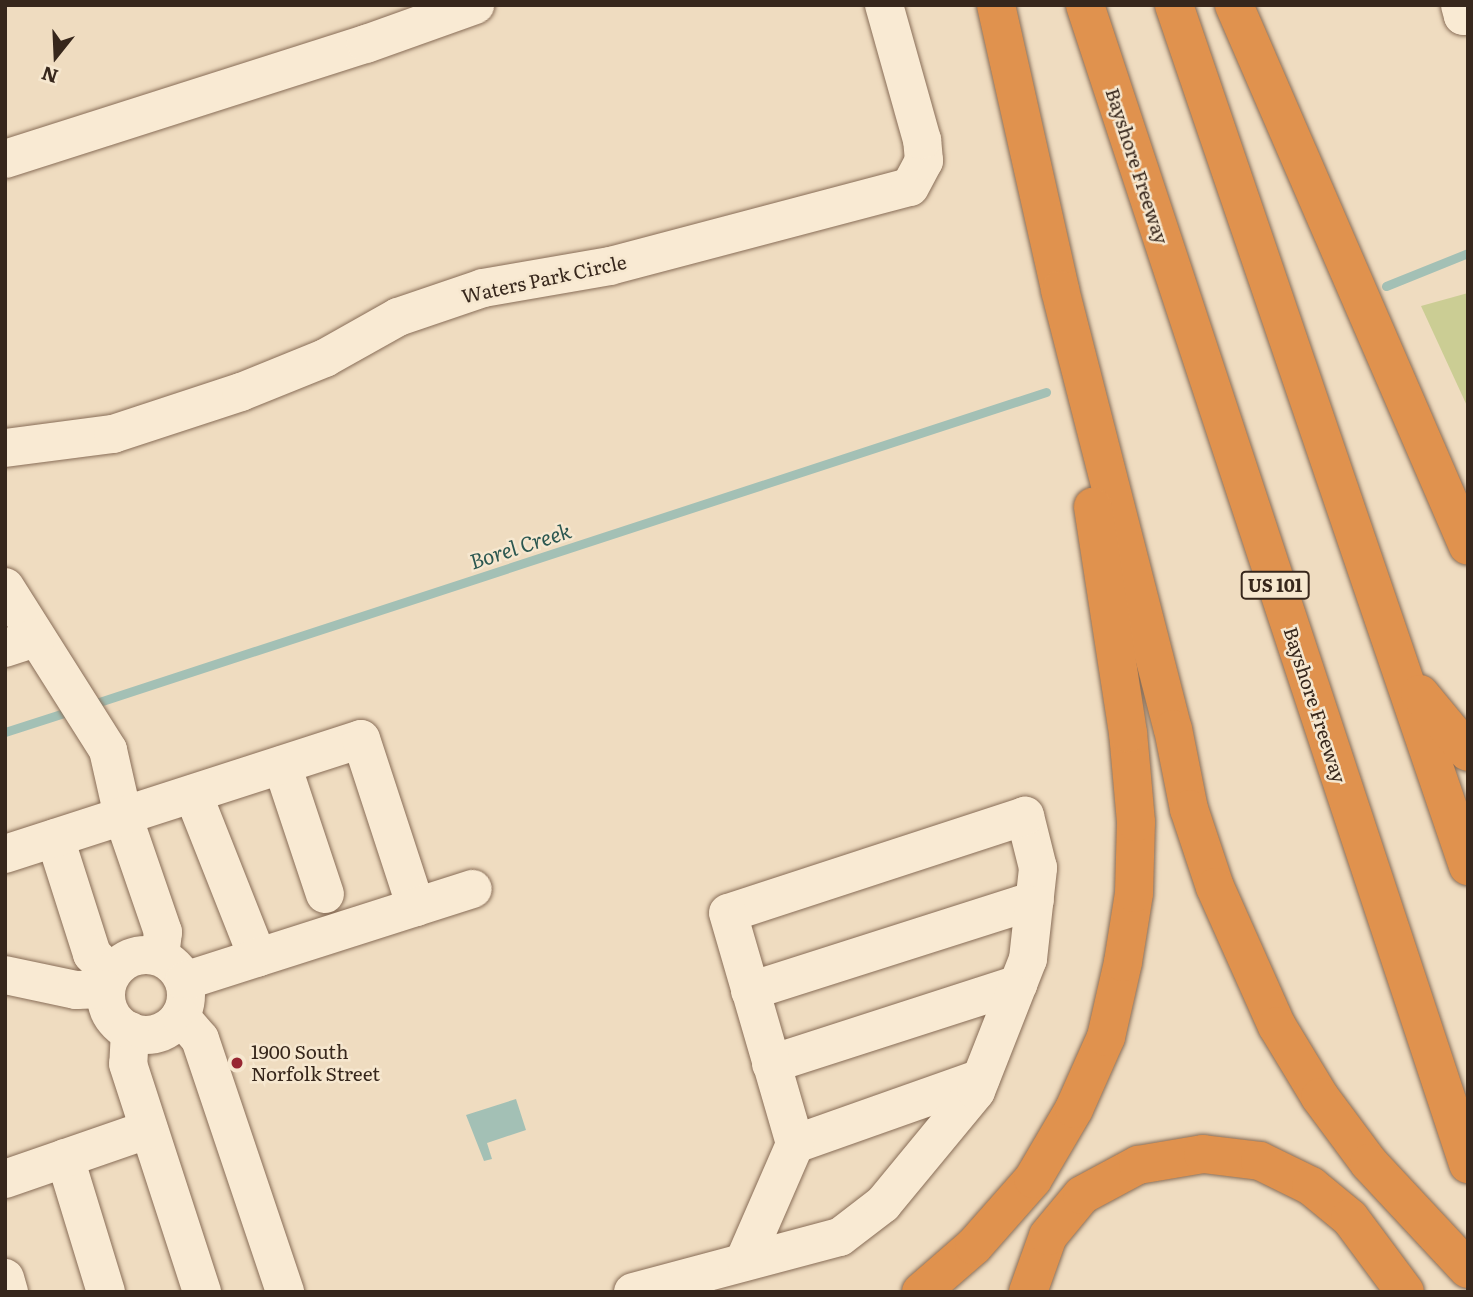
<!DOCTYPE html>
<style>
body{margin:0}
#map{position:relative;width:1473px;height:1297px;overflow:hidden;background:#efdcc0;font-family:Literata,serif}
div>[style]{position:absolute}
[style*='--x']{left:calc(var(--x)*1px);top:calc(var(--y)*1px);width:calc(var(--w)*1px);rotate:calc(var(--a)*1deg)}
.green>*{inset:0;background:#cbcd94}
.water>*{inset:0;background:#a3c0b5}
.stream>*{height:9px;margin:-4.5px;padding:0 4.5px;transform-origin:4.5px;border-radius:4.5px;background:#a3c0b5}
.roads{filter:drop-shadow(0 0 2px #886d57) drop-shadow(0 0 2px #886d57)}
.minor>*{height:38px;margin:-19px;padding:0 19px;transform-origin:19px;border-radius:19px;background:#f9ead3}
.minor>.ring{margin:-19px;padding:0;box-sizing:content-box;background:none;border:38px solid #f9ead3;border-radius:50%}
.highway>*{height:38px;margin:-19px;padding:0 19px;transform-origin:19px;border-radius:19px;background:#e0924e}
.dots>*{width:19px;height:19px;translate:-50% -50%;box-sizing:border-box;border:4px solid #f6e7cf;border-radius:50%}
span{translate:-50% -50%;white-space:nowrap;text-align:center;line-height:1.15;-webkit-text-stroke:5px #f6e7cf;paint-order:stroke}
.shield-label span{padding:2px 5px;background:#f6e7cf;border:2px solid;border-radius:5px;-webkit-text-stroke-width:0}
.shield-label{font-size:18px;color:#37271c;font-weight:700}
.street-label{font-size:19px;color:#37271c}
.poi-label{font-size:19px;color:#37271c}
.left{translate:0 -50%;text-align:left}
.water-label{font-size:21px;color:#2b5750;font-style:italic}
.frame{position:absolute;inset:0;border:7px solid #37271c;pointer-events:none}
.north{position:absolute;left:21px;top:21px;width:70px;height:70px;-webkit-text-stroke:5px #f6e7cf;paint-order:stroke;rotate:198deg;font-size:19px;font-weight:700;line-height:28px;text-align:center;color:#37271c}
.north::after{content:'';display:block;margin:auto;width:24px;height:32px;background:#37271c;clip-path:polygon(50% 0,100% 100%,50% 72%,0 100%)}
</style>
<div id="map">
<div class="green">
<i style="clip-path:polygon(1468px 293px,1468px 408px,1421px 306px)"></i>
</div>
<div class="water">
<i style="clip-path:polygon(516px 1099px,526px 1130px,487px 1143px,492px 1159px,484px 1161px,466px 1115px)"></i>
</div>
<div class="stream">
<i style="--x:1386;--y:286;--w:88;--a:-21.9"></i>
<i style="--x:90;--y:705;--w:1006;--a:-18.13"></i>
<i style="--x:5;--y:732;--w:71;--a:-17.9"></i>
</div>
<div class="roads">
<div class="minor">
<i style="--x:1460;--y:5;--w:11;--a:75"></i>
<i style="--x:1463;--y:16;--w:5;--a:-11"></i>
<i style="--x:5;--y:159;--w:379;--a:-17.7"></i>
<i style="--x:366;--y:44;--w:116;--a:-19.7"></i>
<i style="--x:5;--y:448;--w:109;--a:-7.4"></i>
<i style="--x:113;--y:434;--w:135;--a:-18.2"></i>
<i style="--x:241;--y:392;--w:91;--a:-22"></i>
<i style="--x:325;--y:358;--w:84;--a:-29.3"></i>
<i style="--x:398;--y:317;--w:90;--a:-18.8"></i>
<i style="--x:483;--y:288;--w:129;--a:-9.8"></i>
<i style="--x:610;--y:266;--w:310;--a:-14.8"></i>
<i style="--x:910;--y:187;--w:30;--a:-62"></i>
<i style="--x:924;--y:161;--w:21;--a:-95"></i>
<i style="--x:922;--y:140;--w:140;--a:-105.7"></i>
<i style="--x:5;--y:587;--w:193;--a:57.7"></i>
<i style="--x:108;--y:750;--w:68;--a:77.2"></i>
<i style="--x:123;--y:816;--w:123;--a:71"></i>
<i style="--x:163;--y:932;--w:25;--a:97"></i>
<i style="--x:5;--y:648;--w:33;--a:-18"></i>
<i style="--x:282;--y:765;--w:136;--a:71.6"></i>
<i style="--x:193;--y:794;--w:176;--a:68.4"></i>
<i style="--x:55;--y:838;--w:122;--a:72.3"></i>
<i style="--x:92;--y:954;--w:28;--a:46"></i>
<i style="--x:5;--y:854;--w:374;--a:-17.9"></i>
<i style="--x:361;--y:739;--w:177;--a:71.9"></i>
<i class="ring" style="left:106px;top:955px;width:42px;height:42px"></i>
<i style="--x:5;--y:975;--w:73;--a:11.9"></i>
<i style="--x:76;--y:990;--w:30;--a:-2"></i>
<i style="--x:184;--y:981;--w:303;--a:-17.7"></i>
<i style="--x:750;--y:991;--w:299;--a:-17.7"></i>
<i style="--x:180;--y:1016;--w:30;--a:49"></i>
<i style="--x:200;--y:1039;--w:267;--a:71.4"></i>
<i style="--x:130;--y:1031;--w:33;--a:93"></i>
<i style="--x:128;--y:1064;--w:240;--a:72"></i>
<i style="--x:771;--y:1064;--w:260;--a:-17.9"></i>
<i style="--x:795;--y:1144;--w:197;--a:-19.5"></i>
<i style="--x:65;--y:1158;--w:140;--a:73"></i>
<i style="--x:5;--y:1179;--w:152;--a:-19.1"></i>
<i style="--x:5;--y:1278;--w:15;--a:74"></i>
<i style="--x:633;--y:1292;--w:214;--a:-14.9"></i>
<i style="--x:840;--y:1237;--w:54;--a:-37.5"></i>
<i style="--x:883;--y:1204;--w:146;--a:-50.5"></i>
<i style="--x:976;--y:1091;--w:142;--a:-68.5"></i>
<i style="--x:1028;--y:959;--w:92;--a:-83.7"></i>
<i style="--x:1038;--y:868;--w:54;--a:-104"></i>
<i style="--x:1025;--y:816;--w:312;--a:161.9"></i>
<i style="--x:728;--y:913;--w:241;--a:73.8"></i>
<i style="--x:795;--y:1144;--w:125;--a:113.5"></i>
</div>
<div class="highway">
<i style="--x:996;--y:5;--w:292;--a:77.3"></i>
<i style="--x:1060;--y:290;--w:453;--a:75.6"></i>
<i style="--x:1173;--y:729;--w:82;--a:78.7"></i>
<i style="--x:1189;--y:809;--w:82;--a:71.6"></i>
<i style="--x:1215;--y:887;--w:152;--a:66"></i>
<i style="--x:1277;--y:1026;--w:83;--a:58.8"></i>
<i style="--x:1320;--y:1097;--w:82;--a:53.4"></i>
<i style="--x:1369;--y:1163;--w:145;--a:47"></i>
<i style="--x:1085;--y:5;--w:1221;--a:71.71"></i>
<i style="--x:1174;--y:5;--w:910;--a:71.15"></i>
<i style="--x:1234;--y:5;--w:589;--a:66.61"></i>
<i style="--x:1420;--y:694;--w:75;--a:50.4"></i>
<i style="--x:921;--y:1292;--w:70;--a:-41"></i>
<i style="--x:974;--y:1246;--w:89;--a:-48.6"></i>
<i style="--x:1033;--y:1179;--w:81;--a:-59.6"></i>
<i style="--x:1074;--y:1109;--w:79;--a:-66"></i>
<i style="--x:1106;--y:1037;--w:77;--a:-77.2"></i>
<i style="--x:1123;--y:962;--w:70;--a:-80.9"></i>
<i style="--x:1134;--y:893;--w:71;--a:-88.4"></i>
<i style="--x:1136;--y:822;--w:89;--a:-95.1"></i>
<i style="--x:1128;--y:733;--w:229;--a:-98.8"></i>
<i style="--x:1028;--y:1292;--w:59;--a:-70.3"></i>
<i style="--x:1048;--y:1236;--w:53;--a:-50.3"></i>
<i style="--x:1082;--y:1195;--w:64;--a:-28.2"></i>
<i style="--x:1138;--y:1165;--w:66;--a:-9.6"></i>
<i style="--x:1203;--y:1154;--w:57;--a:7"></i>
<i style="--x:1260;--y:1161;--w:57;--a:26.1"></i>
<i style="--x:1311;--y:1186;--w:50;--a:39.4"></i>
<i style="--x:1350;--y:1218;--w:92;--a:53.4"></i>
</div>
</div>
<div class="dots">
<i style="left:237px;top:1063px;background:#982632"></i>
</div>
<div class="shield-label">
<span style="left:1275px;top:585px">US 101</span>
</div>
<div class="street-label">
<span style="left:1137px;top:166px;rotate:72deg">Bayshore Freeway</span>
<span style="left:544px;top:279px;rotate:-12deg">Waters Park Circle</span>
<span style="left:1315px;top:705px;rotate:72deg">Bayshore Freeway</span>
</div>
<div class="poi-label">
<span class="left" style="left:251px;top:1063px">1900 South<br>Norfolk Street</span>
</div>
<div class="water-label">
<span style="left:520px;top:545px;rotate:-18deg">Borel Creek</span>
</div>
<div class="frame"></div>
<div class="north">N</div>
</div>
